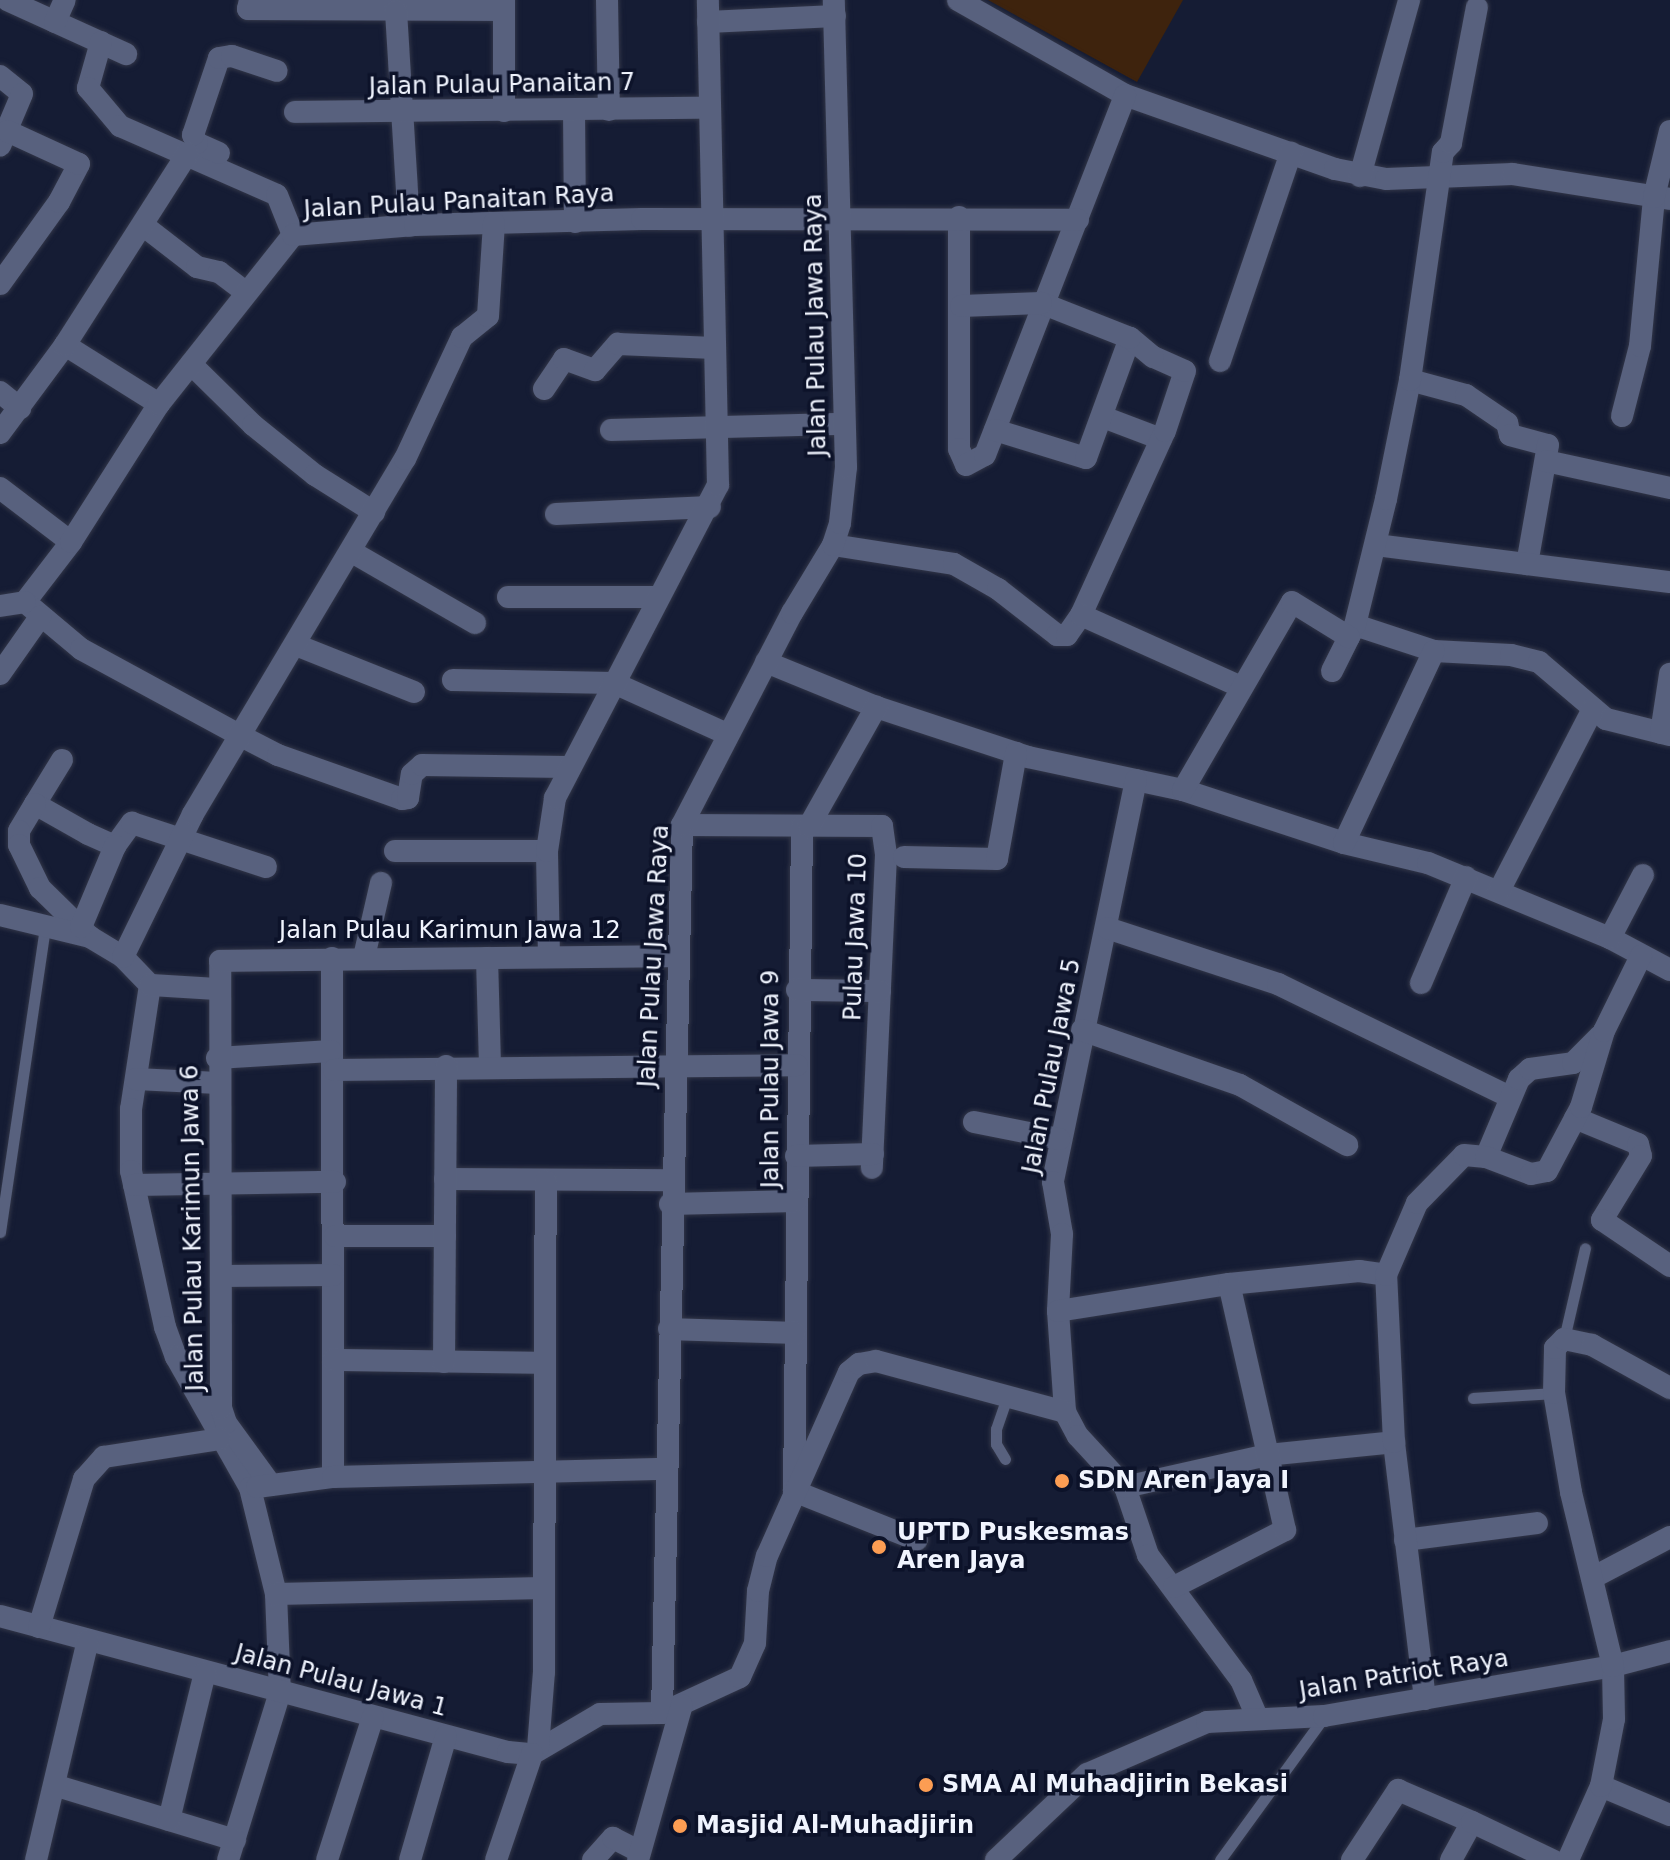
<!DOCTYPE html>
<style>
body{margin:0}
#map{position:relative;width:1670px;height:1860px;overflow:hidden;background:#151c34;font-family:"DejaVu Sans",sans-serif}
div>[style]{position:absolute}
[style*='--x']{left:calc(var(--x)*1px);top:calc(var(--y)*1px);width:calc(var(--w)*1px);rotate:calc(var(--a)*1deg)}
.green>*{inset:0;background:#3e230d}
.roads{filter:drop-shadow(0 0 2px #323648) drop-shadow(0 0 2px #323648)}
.service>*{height:11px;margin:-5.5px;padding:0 5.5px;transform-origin:5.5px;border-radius:5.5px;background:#58617e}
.minor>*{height:22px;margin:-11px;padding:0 11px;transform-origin:11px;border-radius:11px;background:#58617e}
.dots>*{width:22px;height:22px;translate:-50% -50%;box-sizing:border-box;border:4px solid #0c1229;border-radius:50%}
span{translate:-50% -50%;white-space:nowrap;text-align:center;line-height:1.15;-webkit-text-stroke:7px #0c1229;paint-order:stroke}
.street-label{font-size:24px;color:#f0f4fe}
.poi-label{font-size:24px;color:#f0f4fe;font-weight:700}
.left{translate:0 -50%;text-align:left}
</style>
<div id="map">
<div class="green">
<i style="clip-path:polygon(988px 0,1183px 0,1137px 82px)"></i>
</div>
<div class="roads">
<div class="service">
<i style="--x:0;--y:1232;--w:309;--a:-81.6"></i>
<i style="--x:1564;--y:1339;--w:93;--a:-77"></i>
<i style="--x:1473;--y:1398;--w:81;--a:-3.5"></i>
<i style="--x:1005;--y:1459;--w:17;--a:-121"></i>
<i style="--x:996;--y:1444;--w:15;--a:-90"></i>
<i style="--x:996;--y:1429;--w:34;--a:-71"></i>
<i style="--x:1220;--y:1860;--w:175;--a:-54"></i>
</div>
<div class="minor">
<i style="--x:7;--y:0;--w:131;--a:24.4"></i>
<i style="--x:250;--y:0;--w:9;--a:103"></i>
<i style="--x:248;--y:9;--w:256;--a:0.2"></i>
<i style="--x:504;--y:0;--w:111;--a:90"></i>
<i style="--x:607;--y:0;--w:110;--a:89"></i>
<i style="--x:958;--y:0;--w:192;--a:29.6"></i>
<i style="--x:1125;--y:95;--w:223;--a:19.4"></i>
<i style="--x:1335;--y:169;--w:52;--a:11.1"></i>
<i style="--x:1386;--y:179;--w:127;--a:-2.3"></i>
<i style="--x:1513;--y:174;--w:159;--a:9"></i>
<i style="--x:396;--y:11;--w:215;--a:86.5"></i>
<i style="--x:55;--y:22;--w:24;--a:-66"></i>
<i style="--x:708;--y:22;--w:127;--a:-2.7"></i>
<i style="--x:101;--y:42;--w:48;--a:105.8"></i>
<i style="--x:88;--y:88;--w:50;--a:49.9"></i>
<i style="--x:120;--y:126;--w:171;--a:23.7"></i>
<i style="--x:277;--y:195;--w:43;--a:68.2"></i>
<i style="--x:0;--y:76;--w:28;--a:39"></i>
<i style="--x:22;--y:94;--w:56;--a:112.9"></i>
<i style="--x:574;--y:110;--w:112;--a:89.5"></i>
<i style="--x:295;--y:112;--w:414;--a:-0.6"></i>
<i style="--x:219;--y:153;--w:24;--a:-156"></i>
<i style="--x:197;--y:143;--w:9;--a:-117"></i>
<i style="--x:193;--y:135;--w:81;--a:-71.3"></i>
<i style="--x:219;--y:58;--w:13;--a:-9"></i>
<i style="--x:232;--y:56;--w:47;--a:18.4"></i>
<i style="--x:1360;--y:176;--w:183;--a:-74.4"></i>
<i style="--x:959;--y:217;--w:232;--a:90"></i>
<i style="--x:959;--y:449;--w:17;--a:66"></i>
<i style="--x:966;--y:465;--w:21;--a:-28"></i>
<i style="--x:985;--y:455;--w:386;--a:-68.7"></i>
<i style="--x:144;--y:226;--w:67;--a:37.7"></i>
<i style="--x:197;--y:267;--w:23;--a:13"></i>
<i style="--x:219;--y:272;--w:34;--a:37"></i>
<i style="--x:0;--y:284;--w:101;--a:-54.3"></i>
<i style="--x:59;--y:202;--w:43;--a:-62.2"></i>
<i style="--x:79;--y:164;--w:79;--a:-155.4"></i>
<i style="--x:65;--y:345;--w:111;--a:32.1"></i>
<i style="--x:1220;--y:361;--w:220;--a:-71.2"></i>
<i style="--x:191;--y:364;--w:87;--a:44.5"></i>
<i style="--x:253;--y:425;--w:80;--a:38.9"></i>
<i style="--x:315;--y:475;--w:70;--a:32.1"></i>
<i style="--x:1410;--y:380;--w:58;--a:15"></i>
<i style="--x:1466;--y:395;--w:50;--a:34.3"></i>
<i style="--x:1507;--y:423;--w:12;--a:76"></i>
<i style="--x:1510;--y:435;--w:39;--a:15"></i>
<i style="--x:1548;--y:445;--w:121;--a:100"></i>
<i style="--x:544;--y:389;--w:36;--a:-56"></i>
<i style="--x:564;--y:359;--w:33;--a:20"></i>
<i style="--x:595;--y:370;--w:35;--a:-49"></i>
<i style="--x:618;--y:344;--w:96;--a:2.4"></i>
<i style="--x:0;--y:392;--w:26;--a:39"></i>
<i style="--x:1622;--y:416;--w:72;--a:-75.6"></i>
<i style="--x:1640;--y:346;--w:150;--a:-84.6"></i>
<i style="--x:1654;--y:197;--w:68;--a:-76.4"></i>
<i style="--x:1103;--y:417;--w:62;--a:20.8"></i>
<i style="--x:611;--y:430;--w:233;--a:-1.5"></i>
<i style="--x:995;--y:430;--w:95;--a:17.1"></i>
<i style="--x:1086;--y:458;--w:128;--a:-69.9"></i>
<i style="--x:0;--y:433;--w:109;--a:-53.5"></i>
<i style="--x:65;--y:345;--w:227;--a:-57.4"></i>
<i style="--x:1546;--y:461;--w:127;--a:12.3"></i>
<i style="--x:0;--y:488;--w:89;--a:37.3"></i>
<i style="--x:556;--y:514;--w:154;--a:-2.6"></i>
<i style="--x:833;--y:545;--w:122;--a:8.9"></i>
<i style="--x:954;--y:564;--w:51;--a:29.6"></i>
<i style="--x:998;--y:589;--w:75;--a:37.9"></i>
<i style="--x:1057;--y:635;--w:10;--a:0"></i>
<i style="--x:1067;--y:635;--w:24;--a:-55"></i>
<i style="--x:1081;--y:615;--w:202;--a:-65.5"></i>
<i style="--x:1165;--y:431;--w:63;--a:-71.6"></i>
<i style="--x:1185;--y:371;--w:35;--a:-156"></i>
<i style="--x:1153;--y:357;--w:30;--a:-140"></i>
<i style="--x:1130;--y:338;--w:96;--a:-158.5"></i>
<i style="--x:1041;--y:303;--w:80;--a:177.9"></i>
<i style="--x:1376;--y:545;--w:296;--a:7.2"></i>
<i style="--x:352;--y:552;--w:142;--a:30"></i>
<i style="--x:508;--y:597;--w:150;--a:0"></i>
<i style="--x:25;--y:602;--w:76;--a:-52.5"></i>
<i style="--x:71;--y:542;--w:164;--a:-57.5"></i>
<i style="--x:159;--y:404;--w:216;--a:-51.6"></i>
<i style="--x:293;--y:235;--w:122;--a:-4.7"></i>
<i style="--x:415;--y:225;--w:227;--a:-1.5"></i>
<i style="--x:642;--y:219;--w:436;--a:0.1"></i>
<i style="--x:25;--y:602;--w:73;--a:40"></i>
<i style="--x:81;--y:649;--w:182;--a:28.5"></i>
<i style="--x:241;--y:736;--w:42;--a:27.2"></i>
<i style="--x:278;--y:755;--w:132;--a:19.5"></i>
<i style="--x:402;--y:799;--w:6;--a:-9"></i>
<i style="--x:408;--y:798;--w:24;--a:-81"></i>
<i style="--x:412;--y:774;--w:13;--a:-42"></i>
<i style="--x:422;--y:765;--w:145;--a:0.8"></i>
<i style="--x:0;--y:606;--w:25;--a:-9"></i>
<i style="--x:1081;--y:615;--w:175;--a:24.2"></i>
<i style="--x:1355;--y:625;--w:83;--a:18.2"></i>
<i style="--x:1434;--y:651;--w:77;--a:3"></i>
<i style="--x:1511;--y:655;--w:29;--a:14"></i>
<i style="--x:1539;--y:662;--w:88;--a:40.4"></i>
<i style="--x:1606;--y:719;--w:66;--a:14"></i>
<i style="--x:296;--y:645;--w:127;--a:21.7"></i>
<i style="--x:766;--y:662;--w:119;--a:22.2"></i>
<i style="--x:876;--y:707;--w:160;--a:18.2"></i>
<i style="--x:1028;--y:757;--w:158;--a:12"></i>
<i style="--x:1183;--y:790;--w:169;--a:18.2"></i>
<i style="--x:1344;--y:843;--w:86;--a:13.4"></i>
<i style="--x:1428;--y:863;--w:197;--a:22.4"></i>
<i style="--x:1610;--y:938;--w:68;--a:28.1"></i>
<i style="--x:1332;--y:671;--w:51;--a:-63.4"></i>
<i style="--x:1355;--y:625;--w:130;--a:-76.2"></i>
<i style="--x:1386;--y:499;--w:121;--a:-78.6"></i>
<i style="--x:1410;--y:380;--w:230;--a:-81.8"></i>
<i style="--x:1443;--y:152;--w:12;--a:-48"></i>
<i style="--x:1451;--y:143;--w:138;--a:-79.2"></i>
<i style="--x:0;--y:674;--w:70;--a:-54.9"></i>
<i style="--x:453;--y:680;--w:161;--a:1.1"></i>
<i style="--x:614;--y:683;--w:124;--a:24.3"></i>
<i style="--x:1661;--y:733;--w:60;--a:-81.3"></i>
<i style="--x:62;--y:760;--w:52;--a:121.5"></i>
<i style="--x:35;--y:804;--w:61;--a:29.5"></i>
<i style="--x:88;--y:834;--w:30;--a:24"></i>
<i style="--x:115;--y:846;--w:29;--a:-54"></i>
<i style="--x:132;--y:823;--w:141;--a:18.2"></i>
<i style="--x:1136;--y:780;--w:410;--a:101.7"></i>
<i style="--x:1053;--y:1182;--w:53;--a:80.2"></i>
<i style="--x:1062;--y:1234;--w:77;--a:93"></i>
<i style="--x:1058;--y:1311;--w:101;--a:86"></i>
<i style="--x:1065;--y:1412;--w:27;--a:62"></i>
<i style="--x:1078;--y:1436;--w:69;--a:47.3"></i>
<i style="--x:1125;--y:1487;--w:72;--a:71.3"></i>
<i style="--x:1148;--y:1555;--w:156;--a:53.4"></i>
<i style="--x:1241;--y:1680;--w:40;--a:66.6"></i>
<i style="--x:1183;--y:790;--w:217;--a:-59.9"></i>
<i style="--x:1292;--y:602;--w:67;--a:31.6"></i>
<i style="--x:35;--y:804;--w:31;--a:121"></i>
<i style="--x:19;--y:831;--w:14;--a:90"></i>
<i style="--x:19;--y:845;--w:48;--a:64"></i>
<i style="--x:40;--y:888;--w:69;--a:44.4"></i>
<i style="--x:682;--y:825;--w:200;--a:0.3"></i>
<i style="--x:882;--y:826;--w:29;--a:82"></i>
<i style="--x:886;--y:855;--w:313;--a:92.6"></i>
<i style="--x:802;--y:826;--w:665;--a:90.69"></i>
<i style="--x:794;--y:1491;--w:132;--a:21.7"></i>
<i style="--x:809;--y:826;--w:137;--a:-60.6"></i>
<i style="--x:1344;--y:843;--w:212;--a:-64.9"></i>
<i style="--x:395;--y:851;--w:152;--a:0"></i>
<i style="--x:904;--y:857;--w:93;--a:1.2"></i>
<i style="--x:997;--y:859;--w:108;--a:-79.8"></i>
<i style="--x:1499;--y:891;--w:205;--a:-62.7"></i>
<i style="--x:0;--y:915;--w:93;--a:13.7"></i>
<i style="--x:90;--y:937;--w:39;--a:31"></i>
<i style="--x:123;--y:957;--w:39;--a:46"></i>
<i style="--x:150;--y:985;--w:125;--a:98.7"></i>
<i style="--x:131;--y:1109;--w:62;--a:90"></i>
<i style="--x:131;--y:1171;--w:160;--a:77.7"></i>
<i style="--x:165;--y:1327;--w:32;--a:70"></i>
<i style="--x:176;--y:1357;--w:150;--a:60.5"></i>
<i style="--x:250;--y:1488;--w:109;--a:76.2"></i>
<i style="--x:276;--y:1594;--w:98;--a:87.7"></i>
<i style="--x:280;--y:1692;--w:176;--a:107.2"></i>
<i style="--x:81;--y:927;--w:88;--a:-67.2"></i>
<i style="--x:1107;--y:928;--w:180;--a:18.1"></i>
<i style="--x:1278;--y:984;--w:256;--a:26"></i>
<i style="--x:1610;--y:938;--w:71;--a:-62.4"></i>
<i style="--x:123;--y:957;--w:159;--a:-63.9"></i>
<i style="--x:193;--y:814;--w:413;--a:-59.2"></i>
<i style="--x:405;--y:459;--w:135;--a:-65"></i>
<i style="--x:462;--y:337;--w:33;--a:-39"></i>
<i style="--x:488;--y:316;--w:93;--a:-86.3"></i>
<i style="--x:364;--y:957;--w:76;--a:-77.1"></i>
<i style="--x:549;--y:957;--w:106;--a:-91.1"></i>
<i style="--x:547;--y:851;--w:54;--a:-81.4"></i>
<i style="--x:555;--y:798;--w:353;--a:-62.5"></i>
<i style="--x:718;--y:485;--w:485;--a:-91.2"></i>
<i style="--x:332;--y:958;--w:519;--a:89.89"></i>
<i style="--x:487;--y:958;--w:106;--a:88.4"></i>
<i style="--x:1421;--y:983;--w:115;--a:-67"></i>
<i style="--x:150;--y:985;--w:68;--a:3.4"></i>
<i style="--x:797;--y:990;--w:83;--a:0.7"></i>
<i style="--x:1082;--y:1030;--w:167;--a:19.2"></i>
<i style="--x:1240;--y:1085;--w:123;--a:29.3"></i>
<i style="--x:217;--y:1058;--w:114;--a:-3.5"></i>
<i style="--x:334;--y:1070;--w:463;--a:-0.6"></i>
<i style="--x:136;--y:1079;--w:82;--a:2.8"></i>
<i style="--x:1575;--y:1118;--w:68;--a:22.4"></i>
<i style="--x:1638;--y:1144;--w:12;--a:76"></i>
<i style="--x:1641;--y:1156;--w:75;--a:121.4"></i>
<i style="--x:1602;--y:1220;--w:82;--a:34.1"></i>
<i style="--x:974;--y:1122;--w:87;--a:11.3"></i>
<i style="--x:796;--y:1156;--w:77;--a:-1.5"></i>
<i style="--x:1486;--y:1157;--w:85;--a:-67.1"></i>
<i style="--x:1519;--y:1079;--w:15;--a:-42"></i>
<i style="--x:1530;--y:1069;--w:43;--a:-7.9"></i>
<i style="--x:1573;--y:1063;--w:38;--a:-45"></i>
<i style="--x:445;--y:1179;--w:225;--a:0.3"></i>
<i style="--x:134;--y:1185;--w:201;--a:-0.9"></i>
<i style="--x:670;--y:1204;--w:126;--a:-1.4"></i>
<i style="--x:335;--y:1236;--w:110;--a:0"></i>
<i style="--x:221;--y:1276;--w:112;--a:-0.5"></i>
<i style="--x:1058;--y:1311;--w:173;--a:-9"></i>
<i style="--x:1229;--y:1284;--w:131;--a:-5.7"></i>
<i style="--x:1359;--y:1271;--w:27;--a:8"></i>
<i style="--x:669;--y:1329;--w:126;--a:1.8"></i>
<i style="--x:333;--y:1360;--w:210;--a:0.8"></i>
<i style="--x:444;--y:1362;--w:296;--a:-89.6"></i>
<i style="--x:271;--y:1485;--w:77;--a:-126"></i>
<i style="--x:226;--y:1423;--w:16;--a:-108"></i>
<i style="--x:221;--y:1408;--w:447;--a:-90.1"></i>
<i style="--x:220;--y:961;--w:456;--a:-0.6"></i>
<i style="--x:257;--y:1487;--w:77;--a:-7.5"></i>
<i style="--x:333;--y:1477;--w:334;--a:-1.4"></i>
<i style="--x:1125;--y:1487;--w:146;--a:-12.7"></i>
<i style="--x:1267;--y:1455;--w:128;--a:-5.8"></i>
<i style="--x:1405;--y:1540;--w:133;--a:-7.3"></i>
<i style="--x:1592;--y:1578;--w:88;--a:-27.7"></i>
<i style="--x:1174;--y:1587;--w:125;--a:-27.2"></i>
<i style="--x:1285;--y:1530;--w:252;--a:-102.8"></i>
<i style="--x:276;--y:1594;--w:267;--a:-1.3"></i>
<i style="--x:0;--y:1616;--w:526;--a:14.99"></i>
<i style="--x:508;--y:1752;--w:24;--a:5"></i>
<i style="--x:532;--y:1754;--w:79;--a:-30.5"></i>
<i style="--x:600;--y:1714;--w:62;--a:-0.9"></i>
<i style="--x:662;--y:1713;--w:86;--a:-24.8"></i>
<i style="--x:740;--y:1677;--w:37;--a:-66"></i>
<i style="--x:755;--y:1643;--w:52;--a:-86.7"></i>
<i style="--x:758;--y:1591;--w:36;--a:-76"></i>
<i style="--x:767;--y:1556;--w:201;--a:-66"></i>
<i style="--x:849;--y:1372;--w:13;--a:-39"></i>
<i style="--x:859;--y:1364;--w:17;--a:-10"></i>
<i style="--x:876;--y:1361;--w:196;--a:15.1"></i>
<i style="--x:39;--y:1627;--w:155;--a:-73.1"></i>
<i style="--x:84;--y:1479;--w:30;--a:-48"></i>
<i style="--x:104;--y:1457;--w:117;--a:-8.8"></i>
<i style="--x:1425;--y:1699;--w:259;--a:-96.9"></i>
<i style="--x:1394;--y:1442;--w:167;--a:-92.7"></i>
<i style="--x:1386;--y:1275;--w:78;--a:-66.7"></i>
<i style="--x:1417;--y:1203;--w:67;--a:-45.6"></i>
<i style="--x:1464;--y:1155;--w:22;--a:5"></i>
<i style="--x:1486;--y:1157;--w:48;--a:20.7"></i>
<i style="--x:1531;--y:1174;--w:16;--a:-11"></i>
<i style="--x:1547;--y:1171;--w:72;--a:-62"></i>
<i style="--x:1581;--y:1107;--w:79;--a:-73.2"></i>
<i style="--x:1604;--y:1031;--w:84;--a:-63.7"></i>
<i style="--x:662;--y:1713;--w:888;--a:-88.71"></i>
<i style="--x:682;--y:825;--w:239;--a:-62.6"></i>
<i style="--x:792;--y:613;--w:79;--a:-58.9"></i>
<i style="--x:833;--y:545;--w:23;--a:-72"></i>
<i style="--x:840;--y:523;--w:56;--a:-83.9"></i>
<i style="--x:846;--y:467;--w:467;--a:-91.5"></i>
<i style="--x:538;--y:1748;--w:76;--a:-85.5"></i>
<i style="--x:544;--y:1672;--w:491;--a:-89.8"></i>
<i style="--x:57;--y:1786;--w:186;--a:16.9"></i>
<i style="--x:1601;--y:1786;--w:75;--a:22.8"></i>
<i style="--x:169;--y:1820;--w:152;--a:-76.3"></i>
<i style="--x:36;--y:1860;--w:226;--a:-76.7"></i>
<i style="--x:327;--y:1860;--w:150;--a:-72.2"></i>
<i style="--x:410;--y:1860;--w:129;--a:-73.8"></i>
<i style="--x:496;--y:1860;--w:112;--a:-71.2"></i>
<i style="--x:593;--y:1860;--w:30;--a:-48"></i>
<i style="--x:613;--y:1838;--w:30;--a:27"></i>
<i style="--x:638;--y:1860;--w:161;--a:-74.2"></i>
<i style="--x:996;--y:1860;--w:125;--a:-43.4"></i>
<i style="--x:1087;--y:1774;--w:131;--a:-23.4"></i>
<i style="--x:1207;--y:1722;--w:117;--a:-2.9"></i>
<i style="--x:1324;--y:1716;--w:293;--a:-9.8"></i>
<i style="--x:1613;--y:1666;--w:59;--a:-14.7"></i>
<i style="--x:1352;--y:1860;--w:84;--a:-56.7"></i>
<i style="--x:1398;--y:1790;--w:81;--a:23.4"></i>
<i style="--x:1451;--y:1860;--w:43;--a:-61.1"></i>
<i style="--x:1472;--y:1822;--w:89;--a:25.4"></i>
<i style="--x:1568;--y:1860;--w:81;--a:-66"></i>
<i style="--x:1601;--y:1786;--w:68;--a:-79"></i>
<i style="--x:1614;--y:1719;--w:53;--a:-91.1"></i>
<i style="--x:1613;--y:1666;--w:179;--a:-103.6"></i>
<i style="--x:1571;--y:1492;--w:100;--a:-99.7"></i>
<i style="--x:1554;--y:1393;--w:45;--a:-88.7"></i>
<i style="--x:1555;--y:1348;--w:13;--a:-45"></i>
<i style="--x:1564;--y:1339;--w:29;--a:12"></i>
<i style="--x:1592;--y:1345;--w:89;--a:28.9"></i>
</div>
</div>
<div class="dots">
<i style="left:1062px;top:1481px;background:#fc9d53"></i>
<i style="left:879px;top:1547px;background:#fc9d53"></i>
<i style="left:926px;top:1785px;background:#fc9d53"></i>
<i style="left:680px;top:1826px;background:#fc9d53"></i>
</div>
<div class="street-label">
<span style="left:502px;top:85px;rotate:-1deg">Jalan Pulau Panaitan 7</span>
<span style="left:459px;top:202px;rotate:-3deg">Jalan Pulau Panaitan Raya</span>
<span style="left:816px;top:325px;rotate:-91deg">Jalan Pulau Jawa Raya</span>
<span style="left:450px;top:931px">Jalan Pulau Karimun Jawa 12</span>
<span style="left:856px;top:937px;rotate:-88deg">Pulau Jawa 10</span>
<span style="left:654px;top:956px;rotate:-87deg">Jalan Pulau Jawa Raya</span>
<span style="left:1052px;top:1066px;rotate:-79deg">Jalan Pulau Jawa 5</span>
<span style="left:771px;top:1079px;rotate:-90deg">Jalan Pulau Jawa 9</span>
<span style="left:193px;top:1228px;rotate:-91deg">Jalan Pulau Karimun Jawa 6</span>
<span style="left:1404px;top:1675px;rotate:-9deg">Jalan Patriot Raya</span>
<span style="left:341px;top:1681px;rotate:15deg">Jalan Pulau Jawa 1</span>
</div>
<div class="poi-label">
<span class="left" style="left:1078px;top:1481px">SDN Aren Jaya I</span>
<span class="left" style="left:897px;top:1547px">UPTD Puskesmas<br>Aren Jaya</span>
<span class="left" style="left:942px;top:1785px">SMA Al Muhadjirin Bekasi</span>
<span class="left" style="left:696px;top:1826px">Masjid Al-Muhadjirin</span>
</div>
</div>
